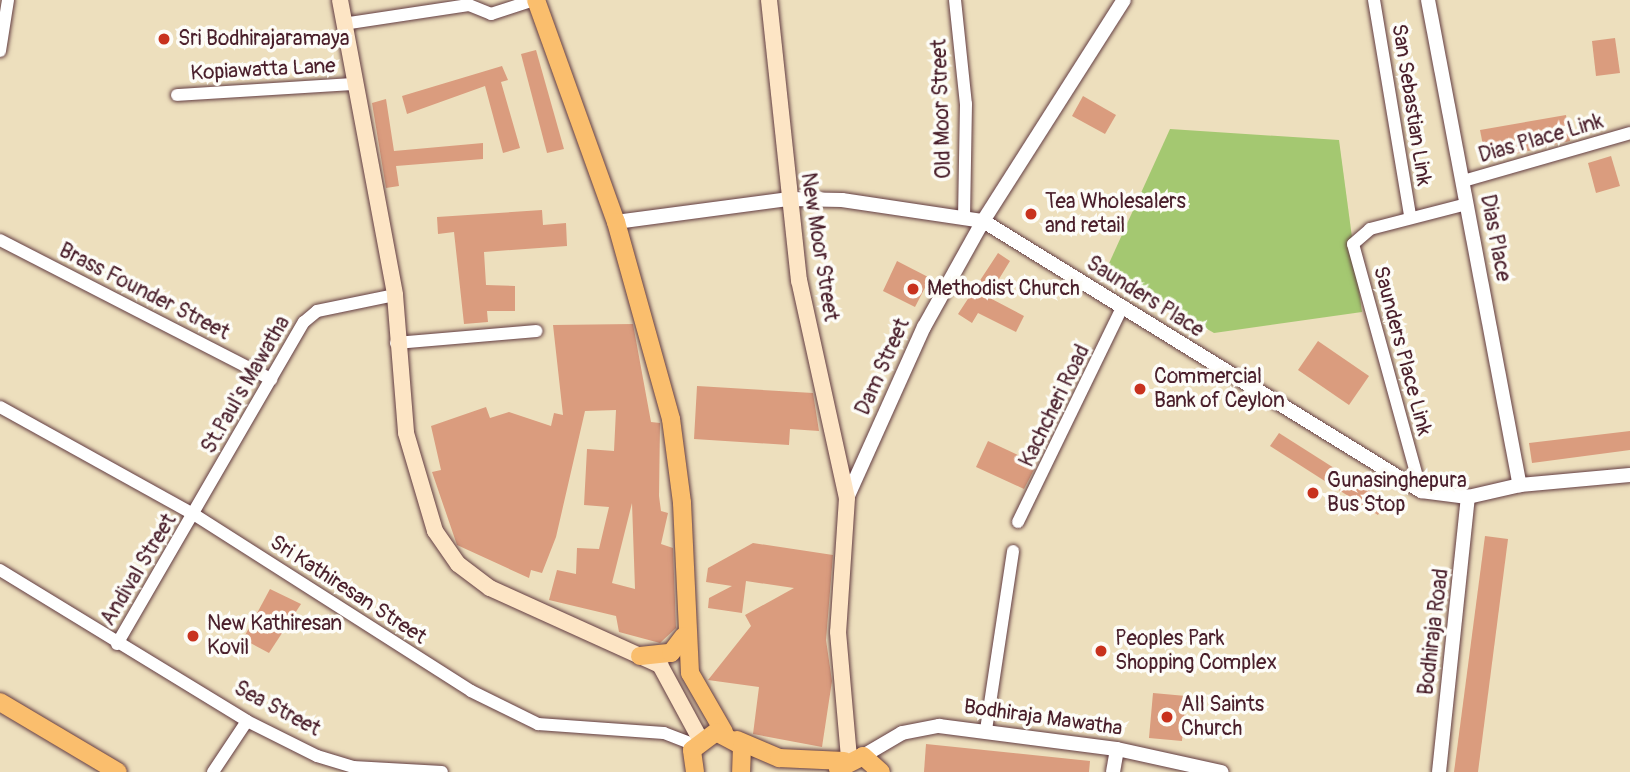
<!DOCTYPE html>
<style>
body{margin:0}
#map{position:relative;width:1630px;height:772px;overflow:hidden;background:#eddfbd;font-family:Pangolin,sans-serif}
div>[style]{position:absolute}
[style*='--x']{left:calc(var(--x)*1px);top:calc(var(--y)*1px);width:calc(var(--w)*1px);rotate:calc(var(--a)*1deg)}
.green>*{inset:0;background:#a4c871}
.building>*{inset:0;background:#da9c7e}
.roads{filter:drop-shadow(0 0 2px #623c41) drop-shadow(0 0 2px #623c41)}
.minor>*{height:12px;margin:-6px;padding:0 6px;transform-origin:6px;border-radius:6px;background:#fff}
.tertiary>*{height:14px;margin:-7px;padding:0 7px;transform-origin:7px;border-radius:7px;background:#fff}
.secondary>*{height:16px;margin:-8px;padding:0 8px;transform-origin:8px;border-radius:8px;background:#fde5c5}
.primary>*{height:18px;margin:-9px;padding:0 9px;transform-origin:9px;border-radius:9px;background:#fabe6d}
.dots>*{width:19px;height:19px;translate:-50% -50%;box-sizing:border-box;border:4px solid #fdfcf7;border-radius:50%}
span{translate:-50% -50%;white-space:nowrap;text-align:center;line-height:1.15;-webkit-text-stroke:7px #fdfcf7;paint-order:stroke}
.poi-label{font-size:21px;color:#4a1f2b}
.left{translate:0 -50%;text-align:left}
.street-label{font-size:21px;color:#4a1f2b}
</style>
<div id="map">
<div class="green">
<i style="clip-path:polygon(1170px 129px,1339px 140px,1362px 312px,1214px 333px,1106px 270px)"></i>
</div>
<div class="building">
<i style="clip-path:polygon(1615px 38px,1620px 73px,1596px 76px,1592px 41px)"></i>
<i style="clip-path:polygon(536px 50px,564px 149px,547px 153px,521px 54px)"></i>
<i style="clip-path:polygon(502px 66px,508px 80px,501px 82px,520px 148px,503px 153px,485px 86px,407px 114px,402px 96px)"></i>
<i style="clip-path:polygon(1083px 96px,1116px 115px,1105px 134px,1072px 116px)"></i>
<i style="clip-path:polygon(386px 99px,394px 151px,483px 143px,483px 159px,396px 166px,399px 186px,386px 188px,372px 103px)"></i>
<i style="clip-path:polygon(1566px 115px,1570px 141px,1486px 161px,1480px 130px)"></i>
<i style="clip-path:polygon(1611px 156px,1620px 186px,1596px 193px,1588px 163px)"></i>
<i style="clip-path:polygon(542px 210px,543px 225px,566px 223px,567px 246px,484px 252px,486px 285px,515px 286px,515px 311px,487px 311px,488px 322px,464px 324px,454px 232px,438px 234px,437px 217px)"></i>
<i style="clip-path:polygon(998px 253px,1010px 261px,988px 297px,1024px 316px,1016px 332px,978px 313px,972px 323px,958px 314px)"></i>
<i style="clip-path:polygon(897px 261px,930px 278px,915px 307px,883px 291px)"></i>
<i style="clip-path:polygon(evenodd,633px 324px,651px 422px,660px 423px,659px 496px,661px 511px,668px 513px,661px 544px,673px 548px,676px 628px,660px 643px,619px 632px,616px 616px,549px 600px,557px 570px,576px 574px,577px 548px,599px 549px,609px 507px,584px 505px,587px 449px,614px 451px,616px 410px,585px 411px,556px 537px,542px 573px,531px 570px,529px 578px,457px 545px,432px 472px,441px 470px,431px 426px,486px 407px,490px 418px,509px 412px,551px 426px,554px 413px,563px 415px,553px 325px,633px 324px,632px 503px,635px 589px,612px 583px,632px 503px)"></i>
<i style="clip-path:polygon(1318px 341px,1369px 376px,1349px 405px,1298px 370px)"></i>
<i style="clip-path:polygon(697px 386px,813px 393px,819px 431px,790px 429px,789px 445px,694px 439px)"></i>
<i style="clip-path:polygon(1630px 431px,1630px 450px,1532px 463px,1529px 443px)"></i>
<i style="clip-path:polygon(1279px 433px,1386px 501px,1378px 515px,1270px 446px)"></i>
<i style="clip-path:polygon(988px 441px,1037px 464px,1024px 489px,976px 467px)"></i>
<i style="clip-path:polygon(1485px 536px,1508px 539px,1478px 772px,1454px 772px)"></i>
<i style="clip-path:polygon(753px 543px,833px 555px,826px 640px,832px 681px,822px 747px,753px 734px,759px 687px,708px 680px,751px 626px,745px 615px,794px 588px,746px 581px,742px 613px,708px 608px,709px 598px,732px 586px,706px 582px,708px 568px)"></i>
<i style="clip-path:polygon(270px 589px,301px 604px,269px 653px,243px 639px)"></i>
<i style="clip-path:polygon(1153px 693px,1186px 696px,1182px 741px,1149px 738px)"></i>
<i style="clip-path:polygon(926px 744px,1090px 761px,1089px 772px,924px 772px)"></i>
</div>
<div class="roads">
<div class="minor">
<i style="--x:955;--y:0;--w:105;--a:84"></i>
<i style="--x:966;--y:104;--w:113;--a:91"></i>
<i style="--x:1374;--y:0;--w:219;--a:80.5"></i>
<i style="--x:343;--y:24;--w:127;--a:-8.6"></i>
<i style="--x:469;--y:5;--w:24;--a:22"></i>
<i style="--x:491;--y:14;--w:45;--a:-18"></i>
<i style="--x:0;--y:51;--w:52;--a:-81.1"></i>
<i style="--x:177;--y:95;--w:174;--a:-3.6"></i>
<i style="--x:1463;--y:181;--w:174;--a:-16"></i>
<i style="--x:0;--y:240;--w:305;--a:27.2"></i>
<i style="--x:396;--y:343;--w:141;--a:-4.9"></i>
<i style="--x:0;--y:407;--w:223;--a:29"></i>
<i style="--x:195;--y:515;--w:327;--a:32.5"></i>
<i style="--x:471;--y:691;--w:75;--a:26.2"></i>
<i style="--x:538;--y:724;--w:126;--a:4.1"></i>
<i style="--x:664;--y:733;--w:33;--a:21"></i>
<i style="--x:1421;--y:491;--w:256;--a:-105.4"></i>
<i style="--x:1353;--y:244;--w:23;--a:-41"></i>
<i style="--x:1370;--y:229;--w:100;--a:-14.5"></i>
<i style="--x:1018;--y:522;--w:240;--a:-64.1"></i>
<i style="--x:0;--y:570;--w:289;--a:31.4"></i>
<i style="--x:247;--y:721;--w:78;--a:26.6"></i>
<i style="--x:317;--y:756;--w:38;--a:17"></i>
<i style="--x:353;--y:767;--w:89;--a:3.2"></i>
<i style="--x:117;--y:644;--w:372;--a:-59.9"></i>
<i style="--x:304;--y:322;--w:17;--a:-40"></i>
<i style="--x:317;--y:311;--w:80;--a:-11.6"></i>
<i style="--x:986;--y:730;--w:181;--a:-81.4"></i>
<i style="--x:213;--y:772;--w:61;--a:-56.3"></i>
</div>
<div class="tertiary">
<i style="--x:1428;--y:0;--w:494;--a:79.3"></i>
<i style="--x:616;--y:222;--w:175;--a:-7.6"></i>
<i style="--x:789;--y:199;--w:53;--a:1.1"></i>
<i style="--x:842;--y:200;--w:143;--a:8.5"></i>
<i style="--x:983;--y:221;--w:515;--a:31.65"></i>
<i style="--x:1421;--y:491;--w:47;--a:7.3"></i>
<i style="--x:1468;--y:497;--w:53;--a:-13"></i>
<i style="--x:1520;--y:485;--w:110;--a:-5.2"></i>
<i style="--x:847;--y:498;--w:188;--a:-65.8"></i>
<i style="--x:924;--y:327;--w:121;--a:-60.9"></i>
<i style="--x:983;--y:221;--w:262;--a:-57.5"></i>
<i style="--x:863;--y:756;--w:45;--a:-30.5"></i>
<i style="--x:902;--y:733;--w:38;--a:-11"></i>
<i style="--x:939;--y:726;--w:179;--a:7.4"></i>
<i style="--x:1117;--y:749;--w:107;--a:12.4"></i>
<i style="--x:1113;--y:772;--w:23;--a:-80"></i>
<i style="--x:1439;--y:772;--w:277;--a:-84"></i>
</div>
<div class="secondary">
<i style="--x:340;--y:0;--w:300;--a:79.4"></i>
<i style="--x:395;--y:295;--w:138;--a:85.4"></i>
<i style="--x:406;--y:433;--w:102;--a:73.5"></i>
<i style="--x:435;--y:531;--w:40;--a:55.1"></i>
<i style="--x:458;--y:564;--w:40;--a:37"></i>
<i style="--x:490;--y:588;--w:187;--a:24.4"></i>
<i style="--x:660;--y:665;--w:84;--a:61.6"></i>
<i style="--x:769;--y:0;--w:282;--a:83.9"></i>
<i style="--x:799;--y:280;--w:223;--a:77.6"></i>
<i style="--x:847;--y:498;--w:134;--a:93.8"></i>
<i style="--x:838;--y:632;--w:126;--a:85"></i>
</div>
<div class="primary">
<i style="--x:536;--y:0;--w:236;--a:70.2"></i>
<i style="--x:616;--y:222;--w:205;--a:74.4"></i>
<i style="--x:671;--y:419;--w:85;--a:82.5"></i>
<i style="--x:682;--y:503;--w:170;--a:87.3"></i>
<i style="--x:690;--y:673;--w:68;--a:60"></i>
<i style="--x:640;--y:656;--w:31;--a:-6"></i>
<i style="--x:671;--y:653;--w:21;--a:-53"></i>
<i style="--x:0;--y:702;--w:137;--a:30.7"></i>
<i style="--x:737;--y:740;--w:46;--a:23.2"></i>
<i style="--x:779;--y:758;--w:65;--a:2.6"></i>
<i style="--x:838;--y:769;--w:28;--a:-27"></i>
<i style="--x:863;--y:756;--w:24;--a:42"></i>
<i style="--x:695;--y:772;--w:22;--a:-98"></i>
<i style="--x:692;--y:750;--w:30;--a:-37"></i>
<i style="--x:716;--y:732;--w:30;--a:28"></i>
<i style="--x:742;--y:746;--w:26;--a:92"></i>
</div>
</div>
<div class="dots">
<i style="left:164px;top:39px;background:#c8321e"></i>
<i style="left:1031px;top:214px;background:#c8321e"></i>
<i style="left:913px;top:289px;background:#c8321e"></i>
<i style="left:1140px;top:389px;background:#c8321e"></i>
<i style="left:1313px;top:493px;background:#c8321e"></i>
<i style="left:193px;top:636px;background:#c8321e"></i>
<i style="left:1101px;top:651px;background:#c8321e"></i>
<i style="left:1167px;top:717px;background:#c8321e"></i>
</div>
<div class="poi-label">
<span class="left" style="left:178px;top:39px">Sri Bodhirajaramaya</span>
<span class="left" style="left:1045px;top:214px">Tea Wholesalers<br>and retail</span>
<span class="left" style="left:927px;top:289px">Methodist Church</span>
<span class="left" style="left:1154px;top:389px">Commercial<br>Bank of Ceylon</span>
<span class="left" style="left:1327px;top:493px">Gunasinghepura<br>Bus Stop</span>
<span class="left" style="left:207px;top:636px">New Kathiresan<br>Kovil</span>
<span class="left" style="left:1115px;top:651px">Peoples Park<br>Shopping Complex</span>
<span class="left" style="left:1181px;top:717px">All Saints<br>Church</span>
</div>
<div class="street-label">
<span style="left:263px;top:70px;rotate:-3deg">Kopiawatta Lane</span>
<span style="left:1411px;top:105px;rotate:81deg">San Sebastian Link</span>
<span style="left:942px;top:109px;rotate:-92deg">Old Moor Street</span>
<span style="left:1541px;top:139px;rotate:-16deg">Dias Place Link</span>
<span style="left:1495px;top:238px;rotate:79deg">Dias Place</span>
<span style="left:819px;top:247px;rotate:81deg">New Moor Street</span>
<span style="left:144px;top:292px;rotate:27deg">Brass Founder Street</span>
<span style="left:1145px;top:297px;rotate:32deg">Saunders Place</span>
<span style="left:1402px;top:351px;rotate:75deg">Saunders Place Link</span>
<span style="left:883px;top:367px;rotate:-66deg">Dam Street</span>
<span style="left:246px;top:385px;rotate:-60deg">St.Paul's Mawatha</span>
<span style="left:1055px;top:406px;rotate:-64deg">Kachcheri Road</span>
<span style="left:139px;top:570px;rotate:-59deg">Andival Street</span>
<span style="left:348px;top:590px;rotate:33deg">Sri Kathiresan Street</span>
<span style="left:1434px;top:632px;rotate:-83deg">Bodhiraja Road</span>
<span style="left:277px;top:709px;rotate:28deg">Sea Street</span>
<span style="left:1043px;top:718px;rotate:8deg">Bodhiraja Mawatha</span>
</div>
</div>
